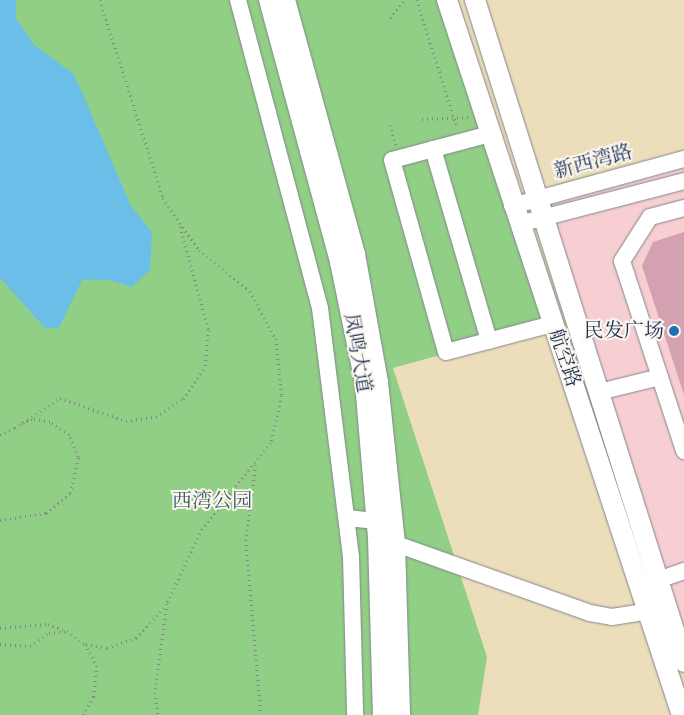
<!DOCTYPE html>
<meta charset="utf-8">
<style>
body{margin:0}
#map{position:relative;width:684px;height:715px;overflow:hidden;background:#ecdebb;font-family:"IM FELL DW Pica","Noto Serif SC",serif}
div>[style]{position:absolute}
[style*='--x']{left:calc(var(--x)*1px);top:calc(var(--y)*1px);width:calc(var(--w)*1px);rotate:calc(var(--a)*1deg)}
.built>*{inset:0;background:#f7cfd2}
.green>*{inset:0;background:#90cf85}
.water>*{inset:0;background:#6bbee7}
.building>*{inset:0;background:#d3a1b0}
.path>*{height:2.5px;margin-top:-1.25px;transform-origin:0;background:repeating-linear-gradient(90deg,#84868c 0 1px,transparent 0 5px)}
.roads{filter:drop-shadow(0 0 1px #84868c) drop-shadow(0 0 1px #84868c)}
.minor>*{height:16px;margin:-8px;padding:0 8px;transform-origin:8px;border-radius:8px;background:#fff}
.major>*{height:20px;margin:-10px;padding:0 10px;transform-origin:10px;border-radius:10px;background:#fff}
.dots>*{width:14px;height:14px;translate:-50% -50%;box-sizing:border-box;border:2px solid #fbf7ec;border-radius:50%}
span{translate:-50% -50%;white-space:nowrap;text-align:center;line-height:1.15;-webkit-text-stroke:4px #fbf7ec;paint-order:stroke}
.street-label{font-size:20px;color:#1b2f5e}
.poi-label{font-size:20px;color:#1b2f5e}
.right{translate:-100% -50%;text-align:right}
.park-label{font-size:20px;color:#385768}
</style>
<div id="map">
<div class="built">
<i style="clip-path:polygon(684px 159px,684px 662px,540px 198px)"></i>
</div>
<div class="green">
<i style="clip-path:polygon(0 0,448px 0,553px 324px,393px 368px,487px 657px,478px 715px,0 715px)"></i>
</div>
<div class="water">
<i style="clip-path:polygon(0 0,16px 0,16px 18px,34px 45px,74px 74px,131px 206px,152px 232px,150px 270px,132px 287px,109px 280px,82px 280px,59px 328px,45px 328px,0 278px)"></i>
</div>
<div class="building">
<i style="clip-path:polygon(684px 232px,684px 395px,642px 266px,653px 242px)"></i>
</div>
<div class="path">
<i style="--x:100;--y:0;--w:208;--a:72.3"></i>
<i style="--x:163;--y:198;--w:63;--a:55.3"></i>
<i style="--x:199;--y:250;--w:65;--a:38.8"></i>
<i style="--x:250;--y:291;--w:55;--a:61.6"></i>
<i style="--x:276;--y:339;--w:57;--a:84"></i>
<i style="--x:282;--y:396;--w:48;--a:103.2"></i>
<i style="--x:271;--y:443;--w:110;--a:128.7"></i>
<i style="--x:202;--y:529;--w:83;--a:115"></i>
<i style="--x:167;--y:604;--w:90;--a:97.7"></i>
<i style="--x:155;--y:693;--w:22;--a:82"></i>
<i style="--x:417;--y:0;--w:133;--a:72.5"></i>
<i style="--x:390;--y:18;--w:23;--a:-50"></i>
<i style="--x:422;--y:119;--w:46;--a:-2.5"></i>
<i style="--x:390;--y:125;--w:21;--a:73"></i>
<i style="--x:15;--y:428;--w:54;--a:-33.7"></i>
<i style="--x:60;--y:398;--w:70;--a:19.2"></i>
<i style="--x:126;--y:421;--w:30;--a:-8"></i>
<i style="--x:156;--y:417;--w:32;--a:-34"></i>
<i style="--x:183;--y:399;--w:40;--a:-56"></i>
<i style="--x:205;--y:366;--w:37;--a:-85"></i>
<i style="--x:208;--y:329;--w:106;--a:-105.4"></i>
<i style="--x:0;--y:435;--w:16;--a:-27"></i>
<i style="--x:256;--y:465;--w:76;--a:97.6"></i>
<i style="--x:246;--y:540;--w:176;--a:85.1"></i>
<i style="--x:0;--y:520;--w:47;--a:-8.7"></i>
<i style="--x:46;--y:513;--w:31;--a:-40"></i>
<i style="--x:70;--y:493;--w:37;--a:-77"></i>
<i style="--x:78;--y:457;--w:24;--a:-112"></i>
<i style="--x:69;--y:435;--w:23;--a:-146"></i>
<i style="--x:50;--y:422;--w:18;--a:-171"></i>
<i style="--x:32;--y:419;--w:14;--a:155"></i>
<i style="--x:0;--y:628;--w:48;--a:-4.8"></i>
<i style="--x:48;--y:624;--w:18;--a:22"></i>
<i style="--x:0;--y:644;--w:30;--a:4"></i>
<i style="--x:30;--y:646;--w:23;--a:-34"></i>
<i style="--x:49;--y:633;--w:18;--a:-6"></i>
<i style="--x:67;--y:631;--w:22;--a:36"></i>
<i style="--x:85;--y:644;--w:25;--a:61"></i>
<i style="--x:97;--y:666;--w:31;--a:96"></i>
<i style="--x:94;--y:697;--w:21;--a:121"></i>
<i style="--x:86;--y:644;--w:21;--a:11"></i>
<i style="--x:107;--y:648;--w:31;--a:-19"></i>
<i style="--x:136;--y:638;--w:45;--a:-47.7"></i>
</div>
<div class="roads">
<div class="minor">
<i style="--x:238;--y:0;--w:319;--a:75.1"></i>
<i style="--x:320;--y:308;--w:251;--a:82.9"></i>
<i style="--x:351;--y:557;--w:158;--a:88.5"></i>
<i style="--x:490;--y:134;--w:101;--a:165.1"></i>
<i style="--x:392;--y:160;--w:199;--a:74.3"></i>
<i style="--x:446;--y:352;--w:111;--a:-14.7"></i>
<i style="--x:433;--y:149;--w:200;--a:73.7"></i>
<i style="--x:512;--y:206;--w:178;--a:-15.3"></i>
<i style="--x:684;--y:208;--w:35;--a:165"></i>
<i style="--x:650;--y:217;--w:52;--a:122.5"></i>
<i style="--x:622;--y:261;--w:200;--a:71.9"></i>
<i style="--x:519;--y:224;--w:171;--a:-14.6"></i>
<i style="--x:599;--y:392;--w:63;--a:-13.8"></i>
<i style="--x:347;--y:518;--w:30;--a:6"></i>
<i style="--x:385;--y:540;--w:218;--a:19.6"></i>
<i style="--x:590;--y:613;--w:22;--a:10"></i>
<i style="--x:612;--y:617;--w:38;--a:-9"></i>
<i style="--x:658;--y:580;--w:28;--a:-19"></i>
</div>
<div class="major">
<i style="--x:269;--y:0;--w:271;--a:74.8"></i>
<i style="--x:340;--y:262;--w:124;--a:78.3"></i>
<i style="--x:365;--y:383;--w:156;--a:85.2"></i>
<i style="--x:378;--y:538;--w:177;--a:88.4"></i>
<i style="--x:285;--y:0;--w:263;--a:74.6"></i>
<i style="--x:355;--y:254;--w:130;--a:79.8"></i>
<i style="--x:378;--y:382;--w:163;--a:84"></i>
<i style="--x:395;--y:544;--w:171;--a:88.3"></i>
<i style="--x:447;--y:0;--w:753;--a:71.81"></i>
<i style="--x:475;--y:0;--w:694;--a:72.48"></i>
</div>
</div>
<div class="dots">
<i style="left:674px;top:331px;background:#1f6fb2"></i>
</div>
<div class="street-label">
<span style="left:593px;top:162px;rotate:-15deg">新西湾路</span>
<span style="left:357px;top:353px;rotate:80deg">凤鸣大道</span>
<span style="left:564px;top:358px;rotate:71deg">航空路</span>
</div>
<div class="poi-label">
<span class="right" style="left:664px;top:331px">民发广场</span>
</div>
<div class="park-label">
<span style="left:212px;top:501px">西湾公园</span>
</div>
</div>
